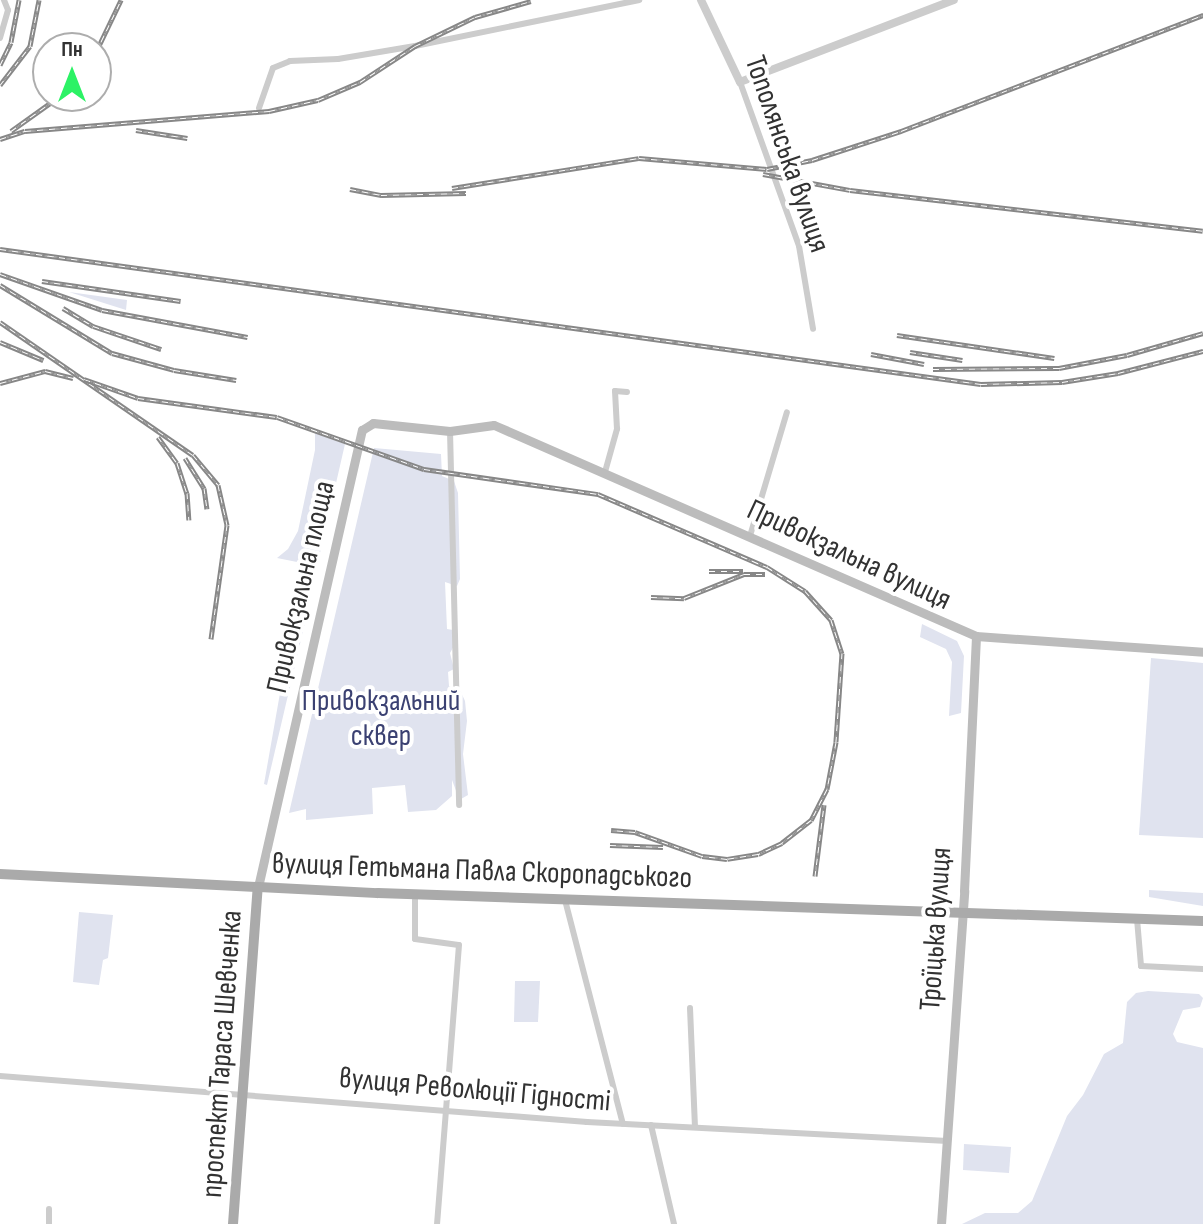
<!DOCTYPE html>
<meta charset="utf-8">
<style>
body{margin:0}
#map{position:relative;width:1203px;height:1224px;overflow:hidden;background:#fff;font-family:"Sofia Sans Condensed",sans-serif}
div>[style]{position:absolute}
[style*='--x']{left:calc(var(--x)*1px);top:calc(var(--y)*1px);width:calc(var(--w)*1px);rotate:calc(var(--a)*1deg)}
.green>*{inset:0;background:#e0e3ef}
.minor>*{height:6px;margin:-3px;padding:0 3px;transform-origin:3px;border-radius:3px;background:#ccc}
.tertiary>*{height:8px;margin:-4px;padding:0 4px;transform-origin:4px;border-radius:4px;background:#ccc}
.secondary>*{height:9px;margin:-4.5px;padding:0 4.5px;transform-origin:4.5px;border-radius:4.5px;background:#bcbcbc}
.primary>*{height:10px;margin:-5px;padding:0 5px;transform-origin:5px;border-radius:5px;background:#aaa}
.rail>*{height:5px;margin-top:-2.5px;transform-origin:0;background:repeating-linear-gradient(90deg,#fff 0 6px,#878787 0 12px);box-sizing:border-box;border-block:2px solid #878787}
span{translate:-50% -50%;white-space:nowrap;text-align:center;line-height:1.15;-webkit-text-stroke:8px #fff;paint-order:stroke}
.street-label{font-size:30px;color:#323232}
.park-label{font-size:30px;color:#3b4172}
.north{position:absolute;left:32px;top:32px;width:80px;height:80px;box-sizing:border-box;background:#fff;border:2px solid #adadad;border-radius:50%;rotate:0deg;font-size:22px;font-weight:700;line-height:32px;text-align:center;color:#323232}
.north::after{content:'';display:block;margin:auto;width:28px;height:36px;background:#2cf265;clip-path:polygon(50% 0,100% 100%,50% 72%,0 100%)}
</style>
<div id="map">
<div class="green">
<i style="clip-path:polygon(69px 292px,127px 300px,126px 310px)"></i>
<i style="clip-path:polygon(315px 433px,345px 444px,317px 566px,277px 558px,288px 549px,298px 531px,315px 450px)"></i>
<i style="clip-path:polygon(374px 448px,441px 454px,442px 476px,454px 481px,458px 493px,460px 579px,457px 586px,445px 582px,447px 629px,453px 630px,454px 646px,450px 653px,454px 669px,448px 672px,449px 686px,460px 690px,465px 701px,467px 721px,463px 754px,468px 795px,461px 799px,458px 796px,452px 780px,452px 796px,436px 810px,408px 812px,405px 785px,372px 788px,373px 814px,306px 820px,306px 809px,289px 813px)"></i>
<i style="clip-path:polygon(295px 599px,310px 601px,267px 785px,264px 784px,286px 659px,290px 659px,293px 641px,289px 639px)"></i>
<i style="clip-path:polygon(922px 624px,957px 641px,964px 656px,961px 713px,949px 716px,952px 662px,946px 649px,920px 637px)"></i>
<i style="clip-path:polygon(1151px 658px,1203px 663px,1203px 838px,1139px 835px)"></i>
<i style="clip-path:polygon(1149px 890px,1203px 893px,1203px 906px,1149px 897px)"></i>
<i style="clip-path:polygon(79px 912px,113px 915px,108px 958px,103px 960px,99px 985px,73px 982px)"></i>
<i style="clip-path:polygon(515px 981px,540px 981px,538px 1022px,514px 1022px)"></i>
<i style="clip-path:polygon(1148px 991px,1199px 994px,1203px 998px,1200px 1007px,1183px 1010px,1173px 1034px,1177px 1042px,1203px 1048px,1203px 1224px,962px 1224px,985px 1213px,1018px 1213px,1032px 1201px,1067px 1116px,1083px 1095px,1104px 1054px,1123px 1043px,1127px 1002px,1136px 993px)"></i>
<i style="clip-path:polygon(964px 1144px,1011px 1147px,1009px 1173px,963px 1170px)"></i>
</div>
<div class="minor">
<i style="--x:0;--y:38;--w:29;--a:-74"></i>
<i style="--x:8;--y:10;--w:11;--a:-112"></i>
<i style="--x:740;--y:82;--w:174;--a:70.2"></i>
<i style="--x:799;--y:246;--w:84;--a:80.4"></i>
<i style="--x:259;--y:108;--w:42;--a:-70.7"></i>
<i style="--x:273;--y:68;--w:18;--a:-22"></i>
<i style="--x:290;--y:61;--w:48;--a:-2.4"></i>
<i style="--x:338;--y:59;--w:78;--a:-9.6"></i>
<i style="--x:415;--y:46;--w:229;--a:-11.6"></i>
<i style="--x:450;--y:431;--w:374;--a:88.6"></i>
<i style="--x:605;--y:472;--w:45;--a:-74.4"></i>
<i style="--x:617;--y:429;--w:38;--a:-93"></i>
<i style="--x:615;--y:391;--w:12;--a:5"></i>
<i style="--x:750;--y:536;--w:129;--a:-73.4"></i>
<i style="--x:415;--y:894;--w:45;--a:90"></i>
<i style="--x:415;--y:939;--w:44;--a:7.8"></i>
<i style="--x:459;--y:945;--w:280;--a:94.5"></i>
<i style="--x:565;--y:900;--w:231;--a:75.5"></i>
<i style="--x:1137;--y:919;--w:47;--a:85.1"></i>
<i style="--x:1141;--y:966;--w:62;--a:2.8"></i>
<i style="--x:690;--y:1008;--w:119;--a:87.6"></i>
<i style="--x:0;--y:1076;--w:589;--a:4.48"></i>
<i style="--x:587;--y:1122;--w:361;--a:3"></i>
<i style="--x:651;--y:1125;--w:102;--a:76.9"></i>
<i style="--x:49;--y:1209;--w:15;--a:90"></i>
</div>
<div class="tertiary">
<i style="--x:701;--y:0;--w:91;--a:64.6"></i>
<i style="--x:740;--y:82;--w:229;--a:-21"></i>
</div>
<div class="secondary">
<i style="--x:258;--y:887;--w:469;--a:-77.2"></i>
<i style="--x:362;--y:430;--w:13;--a:-32"></i>
<i style="--x:373;--y:423;--w:77;--a:5.9"></i>
<i style="--x:450;--y:431;--w:44;--a:-7.8"></i>
<i style="--x:494;--y:425;--w:526;--a:23.64"></i>
<i style="--x:976;--y:636;--w:228;--a:4"></i>
<i style="--x:941;--y:1224;--w:334;--a:-86"></i>
<i style="--x:964;--y:891;--w:255;--a:-87.3"></i>
</div>
<div class="primary">
<i style="--x:0;--y:874;--w:378;--a:2.9"></i>
<i style="--x:378;--y:893;--w:825;--a:1.94"></i>
<i style="--x:233;--y:1224;--w:338;--a:-85.8"></i>
</div>
<div class="rail">
<i style="--x:96;--y:52;--w:58;--a:-64.3"></i>
<i style="--x:0;--y:65;--w:25;--a:-64"></i>
<i style="--x:11;--y:42;--w:43;--a:-79.2"></i>
<i style="--x:0;--y:85;--w:49;--a:-52.4"></i>
<i style="--x:30;--y:46;--w:47;--a:-78.9"></i>
<i style="--x:136;--y:130;--w:52;--a:8.9"></i>
<i style="--x:11;--y:131;--w:60;--a:-35.5"></i>
<i style="--x:0;--y:139;--w:26;--a:-18"></i>
<i style="--x:25;--y:131;--w:245;--a:-4.7"></i>
<i style="--x:269;--y:111;--w:50;--a:-12.7"></i>
<i style="--x:318;--y:100;--w:46;--a:-23.2"></i>
<i style="--x:360;--y:82;--w:66;--a:-33.2"></i>
<i style="--x:415;--y:46;--w:67;--a:-25.8"></i>
<i style="--x:475;--y:17;--w:58;--a:-15.9"></i>
<i style="--x:763;--y:174;--w:88;--a:10.4"></i>
<i style="--x:850;--y:190;--w:355;--a:6.6"></i>
<i style="--x:452;--y:188;--w:189;--a:-9.1"></i>
<i style="--x:639;--y:158;--w:128;--a:4.9"></i>
<i style="--x:767;--y:169;--w:46;--a:-11.3"></i>
<i style="--x:812;--y:160;--w:94;--a:-18"></i>
<i style="--x:901;--y:131;--w:324;--a:-21"></i>
<i style="--x:350;--y:189;--w:32;--a:11"></i>
<i style="--x:381;--y:195;--w:85;--a:-1.3"></i>
<i style="--x:0;--y:249;--w:990;--a:7.84"></i>
<i style="--x:981;--y:384;--w:81;--a:-1.4"></i>
<i style="--x:1062;--y:382;--w:57;--a:-9.1"></i>
<i style="--x:1118;--y:373;--w:88;--a:-14.5"></i>
<i style="--x:0;--y:274;--w:108;--a:19.4"></i>
<i style="--x:102;--y:310;--w:148;--a:10.5"></i>
<i style="--x:42;--y:281;--w:140;--a:8.2"></i>
<i style="--x:0;--y:285;--w:131;--a:31.3"></i>
<i style="--x:112;--y:353;--w:64;--a:15.3"></i>
<i style="--x:174;--y:370;--w:63;--a:9.2"></i>
<i style="--x:63;--y:308;--w:35;--a:31"></i>
<i style="--x:93;--y:326;--w:72;--a:18.7"></i>
<i style="--x:0;--y:322;--w:234;--a:34.6"></i>
<i style="--x:193;--y:455;--w:39;--a:50"></i>
<i style="--x:218;--y:485;--w:41;--a:77.3"></i>
<i style="--x:227;--y:525;--w:115;--a:98"></i>
<i style="--x:897;--y:335;--w:159;--a:8.3"></i>
<i style="--x:0;--y:342;--w:47;--a:22.7"></i>
<i style="--x:910;--y:352;--w:53;--a:8.7"></i>
<i style="--x:871;--y:354;--w:54;--a:10.7"></i>
<i style="--x:933;--y:369;--w:126;--a:-0.5"></i>
<i style="--x:1059;--y:368;--w:69;--a:-10.8"></i>
<i style="--x:1127;--y:355;--w:79;--a:-16.1"></i>
<i style="--x:84;--y:379;--w:57;--a:19.4"></i>
<i style="--x:138;--y:398;--w:140;--a:7.8"></i>
<i style="--x:277;--y:417;--w:156;--a:19.5"></i>
<i style="--x:424;--y:469;--w:176;--a:8.2"></i>
<i style="--x:598;--y:494;--w:184;--a:23.4"></i>
<i style="--x:767;--y:567;--w:45;--a:32.3"></i>
<i style="--x:805;--y:591;--w:39;--a:48"></i>
<i style="--x:831;--y:620;--w:35;--a:72"></i>
<i style="--x:842;--y:653;--w:89;--a:93.9"></i>
<i style="--x:836;--y:742;--w:48;--a:100.8"></i>
<i style="--x:827;--y:789;--w:35;--a:117"></i>
<i style="--x:811;--y:820;--w:37;--a:142"></i>
<i style="--x:782;--y:843;--w:26;--a:155"></i>
<i style="--x:758;--y:854;--w:31;--a:171"></i>
<i style="--x:727;--y:859;--w:25;--a:-173"></i>
<i style="--x:702;--y:856;--w:71;--a:-160.3"></i>
<i style="--x:635;--y:832;--w:24;--a:-175"></i>
<i style="--x:0;--y:383;--w:47;--a:-14.9"></i>
<i style="--x:45;--y:371;--w:29;--a:14"></i>
<i style="--x:158;--y:437;--w:32;--a:54"></i>
<i style="--x:177;--y:463;--w:32;--a:72"></i>
<i style="--x:187;--y:493;--w:27;--a:86"></i>
<i style="--x:185;--y:458;--w:36;--a:58"></i>
<i style="--x:204;--y:488;--w:21;--a:82"></i>
<i style="--x:709;--y:571;--w:34;--a:0"></i>
<i style="--x:651;--y:597;--w:33;--a:2"></i>
<i style="--x:684;--y:598;--w:65;--a:-21.8"></i>
<i style="--x:744;--y:574;--w:21;--a:0"></i>
<i style="--x:610;--y:845;--w:53;--a:2.2"></i>
<i style="--x:815;--y:876;--w:72;--a:-82.8"></i>
</div>
<div class="street-label">
<span style="left:787px;top:154px;rotate:71deg">Тополянська вулиця</span>
<span style="left:849px;top:555px;rotate:25deg">Привокзальна вулиця</span>
<span style="left:301px;top:587px;rotate:-77deg">Привокзальна площа</span>
<span style="left:482px;top:871px;rotate:2deg">вулиця Гетьмана Павла Скоропадського</span>
<span style="left:936px;top:929px;rotate:-86deg">Троїцька вулиця</span>
<span style="left:222px;top:1054px;rotate:-86deg">проспект Тараса Шевченка</span>
<span style="left:475px;top:1090px;rotate:5deg">вулиця Революції Гідності</span>
</div>
<div class="park-label">
<span style="left:381px;top:718px">Привокзальний<br>сквер</span>
</div>
<div class="north">Пн</div>
</div>
